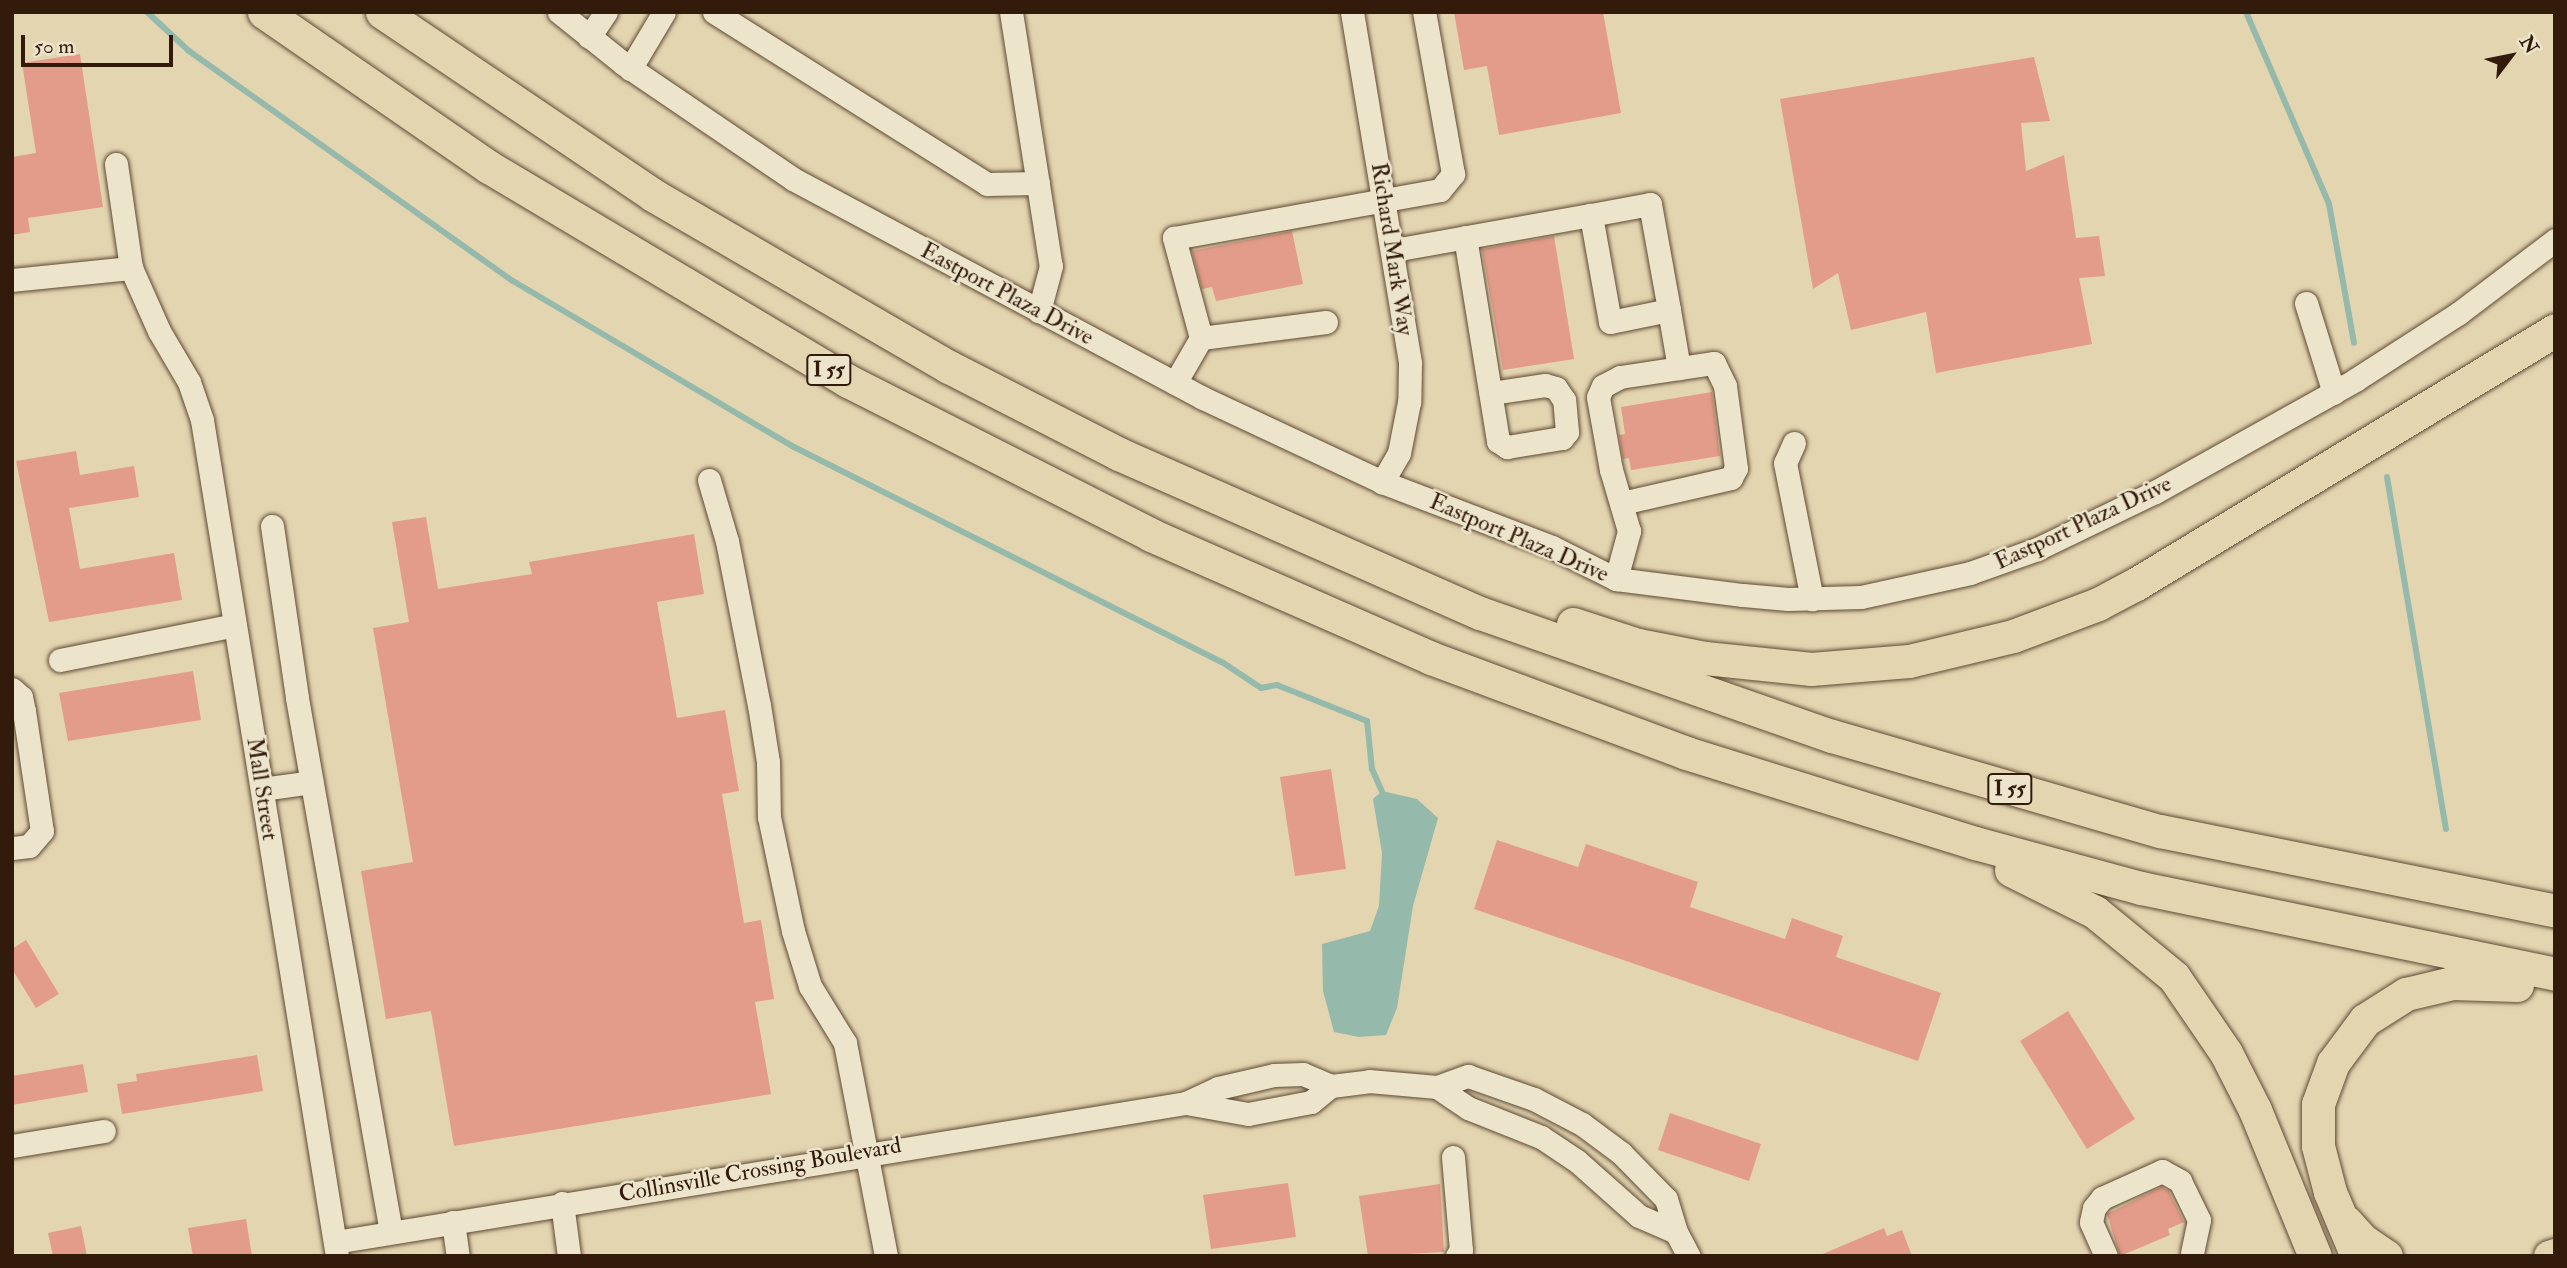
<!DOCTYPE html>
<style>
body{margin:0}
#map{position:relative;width:2567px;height:1268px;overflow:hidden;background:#e4d5b1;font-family:"IM FELL Double Pica",serif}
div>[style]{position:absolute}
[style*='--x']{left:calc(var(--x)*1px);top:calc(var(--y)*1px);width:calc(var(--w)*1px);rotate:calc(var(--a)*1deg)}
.water>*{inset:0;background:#95b9aa}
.stream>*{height:6px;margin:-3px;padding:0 3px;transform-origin:3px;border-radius:3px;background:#95b9aa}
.building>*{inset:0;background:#e39c89}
.roads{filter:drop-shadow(0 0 2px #5e4a34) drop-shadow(0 0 2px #5e4a34)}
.minor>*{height:23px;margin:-11.5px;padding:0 11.5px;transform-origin:11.5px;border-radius:11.5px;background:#ede4cc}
.major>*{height:30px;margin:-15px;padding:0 15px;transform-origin:15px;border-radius:15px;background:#e4d5b1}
.highway>*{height:33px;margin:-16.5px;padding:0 16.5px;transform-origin:16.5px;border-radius:16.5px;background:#e4d5b1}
span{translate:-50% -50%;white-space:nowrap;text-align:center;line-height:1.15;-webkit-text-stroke:5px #ede4cc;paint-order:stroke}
.shield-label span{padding:2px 5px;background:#ede4cc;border:2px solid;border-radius:5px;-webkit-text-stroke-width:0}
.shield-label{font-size:21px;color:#321b0b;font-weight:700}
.street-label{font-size:23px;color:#321b0b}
.frame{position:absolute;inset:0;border:14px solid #321b0b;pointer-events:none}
.north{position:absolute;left:2476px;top:21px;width:70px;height:70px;-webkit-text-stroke:5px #ede4cc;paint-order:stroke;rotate:58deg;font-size:19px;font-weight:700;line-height:28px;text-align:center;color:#321b0b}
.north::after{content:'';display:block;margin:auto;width:24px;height:32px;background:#321b0b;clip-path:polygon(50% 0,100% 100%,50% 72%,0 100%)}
.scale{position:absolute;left:21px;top:35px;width:152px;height:32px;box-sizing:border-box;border:4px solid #321b0b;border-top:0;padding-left:9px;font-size:21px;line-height:24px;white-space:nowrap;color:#321b0b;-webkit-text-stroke:5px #ede4cc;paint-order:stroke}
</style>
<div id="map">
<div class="water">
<i style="clip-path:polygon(1382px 791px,1417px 799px,1438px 818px,1413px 906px,1397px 1008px,1386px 1035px,1359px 1037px,1334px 1032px,1323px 991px,1322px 944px,1370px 931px,1379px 906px,1382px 853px,1373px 799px)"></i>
</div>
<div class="stream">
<i style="--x:147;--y:12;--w:57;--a:42.9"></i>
<i style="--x:189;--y:51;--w:397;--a:35.4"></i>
<i style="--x:513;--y:281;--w:326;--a:30.6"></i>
<i style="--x:794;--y:447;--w:479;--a:26.7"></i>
<i style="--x:1222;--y:662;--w:47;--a:33.7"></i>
<i style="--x:1261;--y:688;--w:16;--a:-11"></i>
<i style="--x:1277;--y:685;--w:97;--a:21.8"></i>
<i style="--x:1367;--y:721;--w:48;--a:84.1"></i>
<i style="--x:1372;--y:769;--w:24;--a:66"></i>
<i style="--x:2246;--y:12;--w:209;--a:66.6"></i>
<i style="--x:2329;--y:204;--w:141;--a:79.8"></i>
<i style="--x:2387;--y:477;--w:357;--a:80.5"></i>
</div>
<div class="building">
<i style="clip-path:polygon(1454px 12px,1603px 12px,1621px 113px,1499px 135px,1487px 66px,1464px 70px)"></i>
<i style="clip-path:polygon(80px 54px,103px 207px,28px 218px,30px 232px,12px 235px,12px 157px,36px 153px,22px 63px)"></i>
<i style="clip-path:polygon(2034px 57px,2050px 121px,2021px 123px,2026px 171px,2064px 155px,2076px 238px,2099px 236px,2105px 276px,2079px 278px,2092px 344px,1936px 373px,1926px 312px,1851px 330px,1838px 273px,1813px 289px,1780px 99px)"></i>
<i style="clip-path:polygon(1292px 231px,1303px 284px,1216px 301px,1212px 287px,1202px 289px,1192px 251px)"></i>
<i style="clip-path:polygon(1554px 236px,1574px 359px,1503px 370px,1482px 249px)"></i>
<i style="clip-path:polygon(1712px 392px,1720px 456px,1631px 470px,1629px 458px,1623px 459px,1619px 435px,1625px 434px,1621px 407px)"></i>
<i style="clip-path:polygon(76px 451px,80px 475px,134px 466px,139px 497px,69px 508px,80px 569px,174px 553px,182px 600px,49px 622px,16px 461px)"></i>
<i style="clip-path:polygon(426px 517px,438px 589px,532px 574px,529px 562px,694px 534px,704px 594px,657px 602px,677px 718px,725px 710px,739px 791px,722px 794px,744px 923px,761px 920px,774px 999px,755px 1002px,771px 1094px,454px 1146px,431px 1011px,386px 1019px,361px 871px,413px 862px,373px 628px,409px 622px,392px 522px)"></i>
<i style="clip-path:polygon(193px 671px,201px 720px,68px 741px,59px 693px)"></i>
<i style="clip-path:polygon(1331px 769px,1346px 869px,1295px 876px,1280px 777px)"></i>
<i style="clip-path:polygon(1497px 840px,1578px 867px,1586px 844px,1698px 882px,1690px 907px,1785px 939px,1792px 918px,1843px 936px,1836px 957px,1941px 993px,1918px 1061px,1474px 909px)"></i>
<i style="clip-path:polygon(26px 940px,59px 994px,36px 1008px,12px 969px,12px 949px)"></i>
<i style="clip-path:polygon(2068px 1011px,2135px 1119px,2087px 1149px,2020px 1041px)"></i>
<i style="clip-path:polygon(257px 1055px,263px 1091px,122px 1114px,117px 1084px,137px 1081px,136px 1074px)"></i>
<i style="clip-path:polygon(83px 1064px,88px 1092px,12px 1105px,12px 1076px)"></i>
<i style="clip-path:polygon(1670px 1113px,1761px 1144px,1749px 1181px,1658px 1150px)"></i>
<i style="clip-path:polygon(1288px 1183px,1296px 1237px,1211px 1249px,1203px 1195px)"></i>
<i style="clip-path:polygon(1440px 1184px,1444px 1252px,1368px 1256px,1359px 1196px)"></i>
<i style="clip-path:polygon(2161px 1187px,2169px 1191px,2184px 1222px,2168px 1229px,2170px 1235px,2120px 1256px,2107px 1214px)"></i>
<i style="clip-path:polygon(246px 1219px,252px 1256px,193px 1256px,188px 1228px)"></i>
<i style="clip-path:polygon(81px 1226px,87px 1256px,53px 1256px,48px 1233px)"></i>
<i style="clip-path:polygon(1884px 1228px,1887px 1236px,1902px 1230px,1912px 1256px,1818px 1256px)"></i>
</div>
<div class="roads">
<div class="minor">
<i style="--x:559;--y:12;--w:83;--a:38.7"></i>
<i style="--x:624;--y:64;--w:204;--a:34.2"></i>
<i style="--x:793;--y:179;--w:465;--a:28.1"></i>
<i style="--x:1203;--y:398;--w:198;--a:25.1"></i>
<i style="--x:1382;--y:482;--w:182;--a:20.9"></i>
<i style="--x:1552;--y:547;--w:72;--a:26.6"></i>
<i style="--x:1616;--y:579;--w:128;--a:7.2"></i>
<i style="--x:1743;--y:595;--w:45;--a:5.1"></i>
<i style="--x:1788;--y:599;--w:73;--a:-1.6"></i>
<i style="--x:1861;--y:597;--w:112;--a:-12.4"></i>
<i style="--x:1970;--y:573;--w:71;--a:-19.7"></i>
<i style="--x:2037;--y:549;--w:131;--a:-25.8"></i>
<i style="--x:2155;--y:492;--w:229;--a:-29.2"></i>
<i style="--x:2355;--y:380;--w:124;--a:-32.8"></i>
<i style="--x:2459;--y:313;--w:121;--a:-37.2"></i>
<i style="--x:714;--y:12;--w:323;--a:32.2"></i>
<i style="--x:987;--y:184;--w:51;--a:-1.1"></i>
<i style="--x:1011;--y:12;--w:257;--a:81.1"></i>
<i style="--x:1051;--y:266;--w:47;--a:104.9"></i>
<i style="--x:1352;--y:12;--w:356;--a:80.6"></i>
<i style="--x:1410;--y:363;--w:39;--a:91"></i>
<i style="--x:1409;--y:402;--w:52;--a:101.1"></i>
<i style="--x:1399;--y:453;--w:34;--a:120"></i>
<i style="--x:589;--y:37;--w:30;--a:-56"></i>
<i style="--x:630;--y:69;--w:66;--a:-59.2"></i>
<i style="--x:116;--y:164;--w:105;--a:81.8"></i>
<i style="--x:131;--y:268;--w:69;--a:66"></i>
<i style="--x:159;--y:331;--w:59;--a:59.5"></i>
<i style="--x:189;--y:382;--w:40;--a:71.1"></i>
<i style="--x:202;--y:420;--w:847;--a:80.83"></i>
<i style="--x:1465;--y:237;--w:207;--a:80.8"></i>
<i style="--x:1498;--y:441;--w:11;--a:34"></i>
<i style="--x:1507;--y:447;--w:56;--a:-9.3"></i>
<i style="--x:1562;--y:438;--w:8;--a:-50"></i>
<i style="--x:1567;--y:432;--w:32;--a:-95"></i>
<i style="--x:1564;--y:400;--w:14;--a:-124"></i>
<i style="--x:1556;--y:388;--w:11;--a:-165"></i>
<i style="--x:1545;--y:385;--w:55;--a:171.6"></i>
<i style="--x:1394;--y:250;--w:200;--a:-10.1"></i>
<i style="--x:1591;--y:215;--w:60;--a:-10.6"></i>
<i style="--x:1650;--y:204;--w:108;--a:79.8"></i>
<i style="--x:1669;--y:310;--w:60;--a:168.5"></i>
<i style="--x:1610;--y:322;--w:109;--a:-100.1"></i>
<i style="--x:12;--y:280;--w:120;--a:-5.8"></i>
<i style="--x:2306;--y:303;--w:94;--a:72.7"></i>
<i style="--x:1669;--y:310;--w:59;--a:80.2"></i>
<i style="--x:1201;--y:338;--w:104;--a:-105.1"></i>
<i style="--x:1174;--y:238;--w:270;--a:-10.2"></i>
<i style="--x:1440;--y:190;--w:21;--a:-51"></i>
<i style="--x:1453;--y:174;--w:165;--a:-100.1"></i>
<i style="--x:1175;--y:383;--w:52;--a:-60"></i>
<i style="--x:1201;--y:338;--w:126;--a:-7.3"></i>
<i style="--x:1794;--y:443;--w:22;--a:114"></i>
<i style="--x:1785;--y:463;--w:139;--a:78.8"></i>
<i style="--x:709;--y:480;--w:64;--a:73.6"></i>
<i style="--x:727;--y:541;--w:167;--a:79"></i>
<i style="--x:759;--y:705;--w:58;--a:81"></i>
<i style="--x:768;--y:762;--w:55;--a:89"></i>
<i style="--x:769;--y:817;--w:116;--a:78.1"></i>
<i style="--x:793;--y:931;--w:58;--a:72.8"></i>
<i style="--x:810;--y:986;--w:67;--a:58.4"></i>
<i style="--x:845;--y:1043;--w:217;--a:79.1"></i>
<i style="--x:272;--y:526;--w:174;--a:81.7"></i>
<i style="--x:297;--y:698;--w:542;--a:80.02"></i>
<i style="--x:1616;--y:579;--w:50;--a:-74.8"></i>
<i style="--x:1629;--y:531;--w:64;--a:-106.4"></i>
<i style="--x:1611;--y:470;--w:74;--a:-100.1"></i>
<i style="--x:1598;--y:397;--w:12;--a:-66"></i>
<i style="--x:1603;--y:386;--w:19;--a:-28"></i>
<i style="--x:1620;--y:377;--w:95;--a:-8.5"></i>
<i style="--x:1714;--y:363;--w:25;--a:64"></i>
<i style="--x:1725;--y:386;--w:83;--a:82.4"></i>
<i style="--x:1736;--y:468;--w:11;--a:117"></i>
<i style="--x:1731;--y:478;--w:112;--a:167.1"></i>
<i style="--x:60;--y:660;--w:178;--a:-11.3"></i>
<i style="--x:12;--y:689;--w:12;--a:42"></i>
<i style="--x:21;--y:697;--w:14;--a:78"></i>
<i style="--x:24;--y:711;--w:121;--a:81.5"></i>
<i style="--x:42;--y:831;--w:20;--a:131"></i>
<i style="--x:29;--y:846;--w:17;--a:173"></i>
<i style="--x:262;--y:789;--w:50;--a:-8"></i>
<i style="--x:1437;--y:1087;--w:37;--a:34"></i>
<i style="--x:1468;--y:1108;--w:79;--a:21.7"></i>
<i style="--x:1541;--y:1137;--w:43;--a:33.7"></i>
<i style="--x:1577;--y:1161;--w:83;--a:41.6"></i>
<i style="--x:1639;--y:1216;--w:40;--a:23.4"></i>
<i style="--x:1186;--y:1103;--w:63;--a:10.1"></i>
<i style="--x:1248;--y:1114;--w:64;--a:-10.8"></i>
<i style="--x:1311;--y:1102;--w:26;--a:-39"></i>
<i style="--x:12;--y:1146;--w:93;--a:-9.3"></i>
<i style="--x:1453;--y:1157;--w:93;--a:85.1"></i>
<i style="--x:1461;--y:1250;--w:7;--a:124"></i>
<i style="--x:562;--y:1203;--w:53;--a:82.5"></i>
<i style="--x:453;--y:1222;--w:34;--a:82"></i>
<i style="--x:335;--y:1242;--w:862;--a:-9.28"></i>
<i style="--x:1186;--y:1103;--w:35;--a:-25"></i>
<i style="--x:1218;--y:1088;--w:57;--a:-13.1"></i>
<i style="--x:1274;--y:1075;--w:29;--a:-2"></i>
<i style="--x:1303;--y:1074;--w:30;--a:23"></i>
<i style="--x:1331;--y:1086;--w:38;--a:-7"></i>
<i style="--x:1369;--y:1081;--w:68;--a:5"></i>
<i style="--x:1437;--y:1087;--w:33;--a:-20"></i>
<i style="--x:1468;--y:1076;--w:70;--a:19.2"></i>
<i style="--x:1534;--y:1099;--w:54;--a:27.5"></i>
<i style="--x:1582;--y:1124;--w:49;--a:36.6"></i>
<i style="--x:1621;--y:1153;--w:64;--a:45.6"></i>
<i style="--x:1666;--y:1199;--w:34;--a:73"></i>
<i style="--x:1676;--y:1232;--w:27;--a:62"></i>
<i style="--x:2106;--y:1256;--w:37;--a:-114"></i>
<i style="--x:2091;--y:1222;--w:14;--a:-78"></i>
<i style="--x:2094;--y:1208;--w:13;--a:-51"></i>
<i style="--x:2102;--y:1198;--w:66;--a:-24.2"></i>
<i style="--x:2162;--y:1171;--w:21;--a:29"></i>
<i style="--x:2180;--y:1181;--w:43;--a:64"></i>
<i style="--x:2199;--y:1220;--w:33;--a:102"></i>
</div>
<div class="major">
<i style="--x:2549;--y:1256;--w:6;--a:-18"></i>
</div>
<div class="highway">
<i style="--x:264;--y:12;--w:273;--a:34.6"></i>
<i style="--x:489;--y:167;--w:418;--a:30.8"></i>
<i style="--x:848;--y:381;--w:340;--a:26.9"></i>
<i style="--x:1151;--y:535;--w:306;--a:23.7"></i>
<i style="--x:1431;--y:658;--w:272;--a:20.4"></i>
<i style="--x:1686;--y:753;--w:303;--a:17.3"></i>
<i style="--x:1975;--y:843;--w:172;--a:15.2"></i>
<i style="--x:2141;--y:888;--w:423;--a:11.7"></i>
<i style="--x:382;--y:12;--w:327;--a:34"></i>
<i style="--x:653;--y:195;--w:342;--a:30.2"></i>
<i style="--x:949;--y:367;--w:191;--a:27.1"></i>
<i style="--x:1119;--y:454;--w:394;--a:23.8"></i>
<i style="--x:1480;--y:613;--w:373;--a:19.3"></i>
<i style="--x:1832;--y:736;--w:341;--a:16.2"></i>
<i style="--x:2160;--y:831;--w:403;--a:11.4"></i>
<i style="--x:1573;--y:624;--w:68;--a:17.9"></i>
<i style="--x:1638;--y:645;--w:68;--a:11"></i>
<i style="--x:1705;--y:658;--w:107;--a:5.9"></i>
<i style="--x:1811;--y:669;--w:98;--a:-4.7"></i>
<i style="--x:1909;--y:661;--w:107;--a:-13.5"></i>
<i style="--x:2013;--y:636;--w:91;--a:-20.6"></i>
<i style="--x:2098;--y:604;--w:43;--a:-27.8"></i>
<i style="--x:2136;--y:584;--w:490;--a:-31.2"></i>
<i style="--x:2011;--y:870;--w:94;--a:26.6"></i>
<i style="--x:2095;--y:912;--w:102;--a:39.4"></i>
<i style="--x:2174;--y:977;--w:92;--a:55.6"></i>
<i style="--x:2226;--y:1053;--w:64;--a:63"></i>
<i style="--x:2255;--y:1110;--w:158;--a:67.7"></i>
<i style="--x:2346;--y:1222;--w:24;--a:48"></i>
<i style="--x:2362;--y:1240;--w:29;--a:34"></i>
<i style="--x:2357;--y:1256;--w:69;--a:-112.9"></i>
<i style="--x:2330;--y:1192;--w:48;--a:-104.6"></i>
<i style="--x:2318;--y:1146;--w:42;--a:-90"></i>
<i style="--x:2318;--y:1104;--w:44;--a:-69.9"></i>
<i style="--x:2333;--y:1063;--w:54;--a:-53.3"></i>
<i style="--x:2365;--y:1020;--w:49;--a:-32.4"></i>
<i style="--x:2406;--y:994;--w:47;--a:-13.4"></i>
<i style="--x:2452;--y:983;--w:65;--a:1.8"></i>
</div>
</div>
<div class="shield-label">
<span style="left:829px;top:370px">I 55</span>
<span style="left:2010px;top:789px">I 55</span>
</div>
<div class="street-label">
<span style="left:1392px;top:249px;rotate:81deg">Richard Mark Way</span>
<span style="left:1007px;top:294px;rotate:28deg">Eastport Plaza Drive</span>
<span style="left:2083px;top:523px;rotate:-25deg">Eastport Plaza Drive</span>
<span style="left:1519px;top:538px;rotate:23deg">Eastport Plaza Drive</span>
<span style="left:262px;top:789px;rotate:81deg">Mall Street</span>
<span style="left:760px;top:1170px;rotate:-10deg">Collinsville Crossing Boulevard</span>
</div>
<div class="frame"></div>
<div class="north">N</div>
<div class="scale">50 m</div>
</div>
